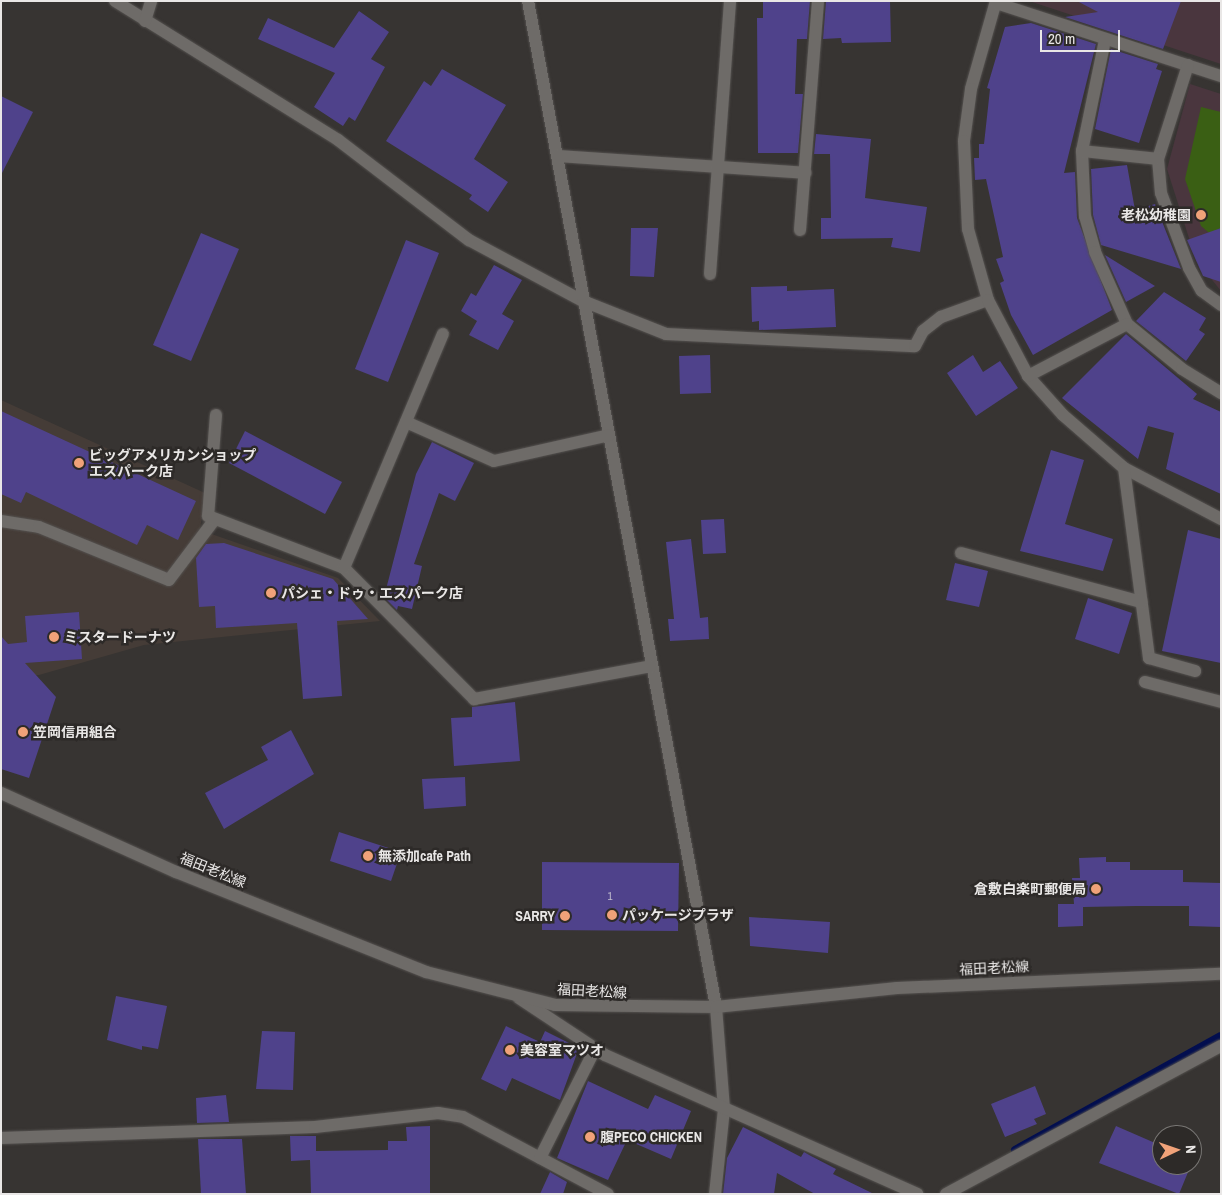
<!DOCTYPE html>
<meta charset="utf-8">
<style>
body{margin:0}
#map{position:relative;width:1222px;height:1195px;overflow:hidden;background:#373432;font-family:"Archivo Narrow","Noto Sans JP",sans-serif}
div>[style]{position:absolute}
[style*='--x']{left:calc(var(--x)*1px);top:calc(var(--y)*1px);width:calc(var(--w)*1px);rotate:calc(var(--a)*1deg)}
.built>*{inset:0;background:#453c37}
.education>*{inset:0;background:#4a363e}
.green>*{inset:0;background:#3a5f14}
.stream>*{height:8px;margin:-4px;padding:0 4px;transform-origin:4px;border-radius:4px;background:#020e4f}
.building>*{inset:0;background:#4f428b}
.roads{filter:drop-shadow(0 0 1px #54514f) drop-shadow(0 0 1px #54514f)}
.lane>*{height:12px;margin:-6px;padding:0 6px;transform-origin:6px;border-radius:6px;background:#6e6b68}
.street>*{height:12px;margin:-6px;padding:0 6px;transform-origin:6px;border-radius:6px;background:#6e6b68}
.secondary>*{height:12px;margin:-6px;padding:0 6px;transform-origin:6px;border-radius:6px;background:#6e6b68}
.dots>*{width:14px;height:14px;translate:-50% -50%;box-sizing:border-box;border:2px solid #2d2a28;border-radius:50%}
span{translate:-50% -50%;white-space:nowrap;text-align:center;line-height:1.15;-webkit-text-stroke:5px #2d2a28;paint-order:stroke}
.number-label{font-size:11px;color:#c2becf}
.number-label span{-webkit-text-stroke-width:0}
.poi-label{font-size:14px;color:#e9e7e6;font-weight:700}
.right{translate:-100% -50%;text-align:right}
.left{translate:0 -50%;text-align:left}
.street-label{font-size:14px;color:#e9e7e6}
.frame{position:absolute;inset:0;border:2px solid #e9e7e6;pointer-events:none}
.north{position:absolute;left:1152px;top:1125px;width:50px;height:50px;box-sizing:border-box;background:#2d2a28;border:1px solid #787674;border-radius:50%;rotate:87deg;font-size:14px;font-weight:700;line-height:20px;text-align:center;color:#e9e7e6}
.north::after{content:'';display:block;margin:auto;width:18px;height:22px;background:#f0a279;clip-path:polygon(50% 0,100% 100%,50% 72%,0 100%)}
.scale{position:absolute;left:1040px;top:30px;width:80px;height:22px;box-sizing:border-box;border:2px solid #e9e7e6;border-top:0;padding-left:6px;font-size:15px;line-height:18px;white-space:nowrap;color:#e9e7e6;-webkit-text-stroke:4px #2d2a28;paint-order:stroke}
</style>
<div id="map">
<div class="built">
<i style="clip-path:polygon(1px 400px,205px 493px,200px 530px,338px 578px,380px 621px,144px 645px,39px 675px,1px 679px)"></i>
</div>
<div class="education">
<i style="clip-path:polygon(1029px 1px,1221px 1px,1221px 64px)"></i>
<i style="clip-path:polygon(1190px 84px,1221px 94px,1221px 291px,1196px 260px,1167px 169px)"></i>
</div>
<div class="green">
<i style="clip-path:polygon(1201px 107px,1221px 112px,1221px 243px,1201px 226px,1185px 179px)"></i>
</div>
<div class="stream">
<i style="--x:1015;--y:1150;--w:235;--a:-29"></i>
</div>
<div class="building">
<i style="clip-path:polygon(763px 1px,810px 1px,807px 39px,797px 39px,795px 94px,803px 94px,798px 153px,758px 153px,757px 18px,763px 18px)"></i>
<i style="clip-path:polygon(826px 1px,890px 1px,891px 42px,842px 43px,841px 38px,823px 39px)"></i>
<i style="clip-path:polygon(1077px 1px,1181px 1px,1163px 49px,1065px 17px,1098px 12px)"></i>
<i style="clip-path:polygon(359px 11px,389px 32px,371px 59px,385px 67px,355px 121px,349px 117px,343px 126px,314px 107px,335px 73px,258px 39px,268px 18px,334px 48px)"></i>
<i style="clip-path:polygon(1031px 23px,1096px 44px,1064px 173px,1075px 172px,1077px 218px,1112px 310px,1033px 355px,1011px 315px,1000px 283px,1004px 281px,996px 259px,1003px 257px,986px 179px,975px 180px,974px 158px,979px 158px,979px 144px,984px 144px,990px 89px,987px 88px,1005px 27px)"></i>
<i style="clip-path:polygon(1111px 49px,1158px 64px,1156px 69px,1162px 71px,1139px 143px,1095px 129px)"></i>
<i style="clip-path:polygon(442px 69px,506px 105px,474px 159px,508px 182px,488px 212px,469px 199px,472px 195px,386px 141px,424px 81px,431px 86px)"></i>
<i style="clip-path:polygon(1px 96px,33px 112px,1px 175px)"></i>
<i style="clip-path:polygon(816px 134px,871px 139px,865px 198px,927px 207px,920px 252px,891px 247px,893px 238px,821px 239px,821px 218px,831px 218px,830px 154px,814px 154px)"></i>
<i style="clip-path:polygon(1127px 165px,1135px 210px,1155px 204px,1181px 269px,1101px 245px,1093px 215px,1091px 169px)"></i>
<i style="clip-path:polygon(631px 228px,658px 228px,654px 277px,630px 276px)"></i>
<i style="clip-path:polygon(1221px 228px,1221px 282px,1203px 276px,1187px 240px)"></i>
<i style="clip-path:polygon(201px 233px,239px 249px,191px 361px,153px 345px)"></i>
<i style="clip-path:polygon(406px 240px,439px 253px,388px 382px,355px 369px)"></i>
<i style="clip-path:polygon(1105px 255px,1155px 286px,1126px 302px)"></i>
<i style="clip-path:polygon(494px 265px,522px 280px,502px 314px,514px 321px,498px 350px,469px 335px,477px 321px,461px 311px,471px 293px,476px 296px)"></i>
<i style="clip-path:polygon(787px 286px,787px 291px,834px 289px,836px 327px,759px 330px,759px 321px,752px 322px,751px 287px)"></i>
<i style="clip-path:polygon(1164px 292px,1206px 318px,1199px 330px,1205px 334px,1186px 361px,1136px 321px)"></i>
<i style="clip-path:polygon(1126px 334px,1197px 394px,1193px 399px,1221px 412px,1221px 494px,1166px 469px,1174px 433px,1148px 426px,1138px 459px,1062px 398px)"></i>
<i style="clip-path:polygon(710px 355px,711px 393px,680px 394px,679px 356px)"></i>
<i style="clip-path:polygon(973px 355px,983px 372px,1000px 361px,1018px 388px,976px 416px,947px 373px)"></i>
<i style="clip-path:polygon(1px 411px,196px 501px,178px 540px,147px 525px,137px 545px,26px 492px,21px 503px,1px 494px)"></i>
<i style="clip-path:polygon(245px 431px,342px 482px,325px 514px,229px 463px)"></i>
<i style="clip-path:polygon(432px 442px,474px 463px,455px 501px,439px 493px,414px 564px,422px 566px,412px 609px,398px 606px,397px 610px,384px 597px,416px 474px)"></i>
<i style="clip-path:polygon(1051px 450px,1084px 460px,1065px 524px,1113px 539px,1103px 571px,1020px 551px)"></i>
<i style="clip-path:polygon(724px 519px,726px 553px,703px 554px,701px 520px)"></i>
<i style="clip-path:polygon(1188px 530px,1221px 539px,1221px 663px,1162px 651px)"></i>
<i style="clip-path:polygon(691px 539px,700px 618px,708px 617px,709px 639px,670px 641px,668px 619px,674px 619px,666px 542px)"></i>
<i style="clip-path:polygon(224px 543px,333px 579px,368px 619px,337px 621px,342px 696px,303px 699px,297px 623px,216px 628px,215px 606px,199px 607px,196px 558px,206px 544px)"></i>
<i style="clip-path:polygon(955px 563px,988px 571px,979px 607px,946px 600px)"></i>
<i style="clip-path:polygon(1088px 598px,1132px 613px,1119px 654px,1075px 639px)"></i>
<i style="clip-path:polygon(79px 612px,82px 659px,25px 663px,56px 697px,29px 778px,1px 769px,1px 636px,8px 644px,27px 642px,25px 616px)"></i>
<i style="clip-path:polygon(515px 702px,520px 761px,454px 766px,451px 718px,472px 717px,472px 707px)"></i>
<i style="clip-path:polygon(291px 730px,314px 774px,224px 829px,205px 793px,268px 760px,261px 747px)"></i>
<i style="clip-path:polygon(465px 777px,466px 806px,424px 809px,422px 779px)"></i>
<i style="clip-path:polygon(339px 832px,401px 852px,391px 881px,330px 861px)"></i>
<i style="clip-path:polygon(1106px 857px,1106px 862px,1130px 862px,1130px 870px,1183px 870px,1183px 882px,1221px 883px,1221px 927px,1189px 926px,1189px 906px,1137px 906px,1083px 907px,1083px 926px,1058px 927px,1058px 904px,1074px 904px,1072px 878px,1080px 878px,1079px 858px)"></i>
<i style="clip-path:polygon(542px 862px,679px 863px,678px 931px,542px 930px)"></i>
<i style="clip-path:polygon(749px 917px,830px 922px,828px 953px,750px 946px)"></i>
<i style="clip-path:polygon(116px 996px,167px 1006px,158px 1049px,142px 1046px,142px 1050px,107px 1040px)"></i>
<i style="clip-path:polygon(506px 1026px,540px 1042px,545px 1031px,579px 1048px,560px 1100px,512px 1078px,506px 1091px,481px 1079px)"></i>
<i style="clip-path:polygon(262px 1031px,295px 1032px,293px 1090px,256px 1089px)"></i>
<i style="clip-path:polygon(588px 1081px,648px 1109px,655px 1095px,691px 1111px,671px 1159px,627px 1140px,608px 1180px,557px 1158px)"></i>
<i style="clip-path:polygon(1035px 1086px,1046px 1114px,1034px 1119px,1037px 1124px,1005px 1137px,991px 1104px)"></i>
<i style="clip-path:polygon(226px 1095px,229px 1122px,197px 1123px,196px 1098px)"></i>
<i style="clip-path:polygon(430px 1126px,430px 1194px,311px 1194px,310px 1160px,291px 1161px,290px 1136px,316px 1136px,316px 1151px,388px 1150px,388px 1141px,407px 1141px,406px 1127px)"></i>
<i style="clip-path:polygon(1116px 1126px,1162px 1146px,1162px 1165px,1191px 1165px,1179px 1194px,1099px 1163px)"></i>
<i style="clip-path:polygon(743px 1127px,801px 1157px,804px 1152px,811px 1156px,836px 1169px,833px 1174px,874px 1194px,815px 1194px,777px 1173px,774px 1194px,723px 1194px,727px 1158px)"></i>
<i style="clip-path:polygon(198px 1139px,242px 1139px,246px 1194px,201px 1194px)"></i>
<i style="clip-path:polygon(550px 1172px,567px 1182px,563px 1194px,540px 1194px)"></i>
</div>
<div class="roads">
<div class="lane">
<i style="--x:1;--y:521;--w:38;--a:9"></i>
<i style="--x:39;--y:527;--w:140;--a:22.2"></i>
<i style="--x:169;--y:580;--w:76;--a:-53"></i>
</div>
<div class="street">
<i style="--x:115;--y:1;--w:263;--a:31.9"></i>
<i style="--x:338;--y:140;--w:165;--a:37.4"></i>
<i style="--x:469;--y:240;--w:129;--a:28.2"></i>
<i style="--x:583;--y:301;--w:89;--a:21.7"></i>
<i style="--x:666;--y:334;--w:249;--a:2.8"></i>
<i style="--x:915;--y:346;--w:17;--a:-62"></i>
<i style="--x:923;--y:331;--w:23;--a:-38"></i>
<i style="--x:941;--y:317;--w:50;--a:-19.9"></i>
<i style="--x:528;--y:1;--w:1023;--a:79.41"></i>
<i style="--x:716;--y:1007;--w:102;--a:85.5"></i>
<i style="--x:724;--y:1109;--w:85;--a:96"></i>
<i style="--x:996;--y:1;--w:91;--a:105.9"></i>
<i style="--x:971;--y:89;--w:52;--a:97.7"></i>
<i style="--x:964;--y:141;--w:88;--a:87.4"></i>
<i style="--x:968;--y:229;--w:74;--a:74.3"></i>
<i style="--x:988;--y:300;--w:86;--a:62.2"></i>
<i style="--x:1028;--y:376;--w:52;--a:48.1"></i>
<i style="--x:1063;--y:415;--w:81;--a:41"></i>
<i style="--x:1124;--y:468;--w:110;--a:27.7"></i>
<i style="--x:996;--y:3;--w:237;--a:18"></i>
<i style="--x:145;--y:21;--w:21;--a:-73"></i>
<i style="--x:1105;--y:40;--w:113;--a:101.7"></i>
<i style="--x:1082;--y:151;--w:65;--a:87.4"></i>
<i style="--x:1085;--y:216;--w:37;--a:74"></i>
<i style="--x:1095;--y:252;--w:79;--a:66"></i>
<i style="--x:1127;--y:324;--w:71;--a:39.3"></i>
<i style="--x:1182;--y:369;--w:46;--a:31.6"></i>
<i style="--x:1188;--y:65;--w:99;--a:107.7"></i>
<i style="--x:1158;--y:159;--w:34;--a:85"></i>
<i style="--x:1161;--y:193;--w:80;--a:69.5"></i>
<i style="--x:1189;--y:268;--w:26;--a:61"></i>
<i style="--x:1202;--y:291;--w:24;--a:36"></i>
<i style="--x:1082;--y:151;--w:76;--a:6"></i>
<i style="--x:557;--y:156;--w:249;--a:3.9"></i>
<i style="--x:800;--y:230;--w:230;--a:-85.5"></i>
<i style="--x:710;--y:274;--w:274;--a:-85.8"></i>
<i style="--x:1028;--y:376;--w:112;--a:-27.7"></i>
<i style="--x:216;--y:415;--w:101;--a:94.5"></i>
<i style="--x:208;--y:516;--w:146;--a:20.9"></i>
<i style="--x:344;--y:568;--w:185;--a:45.2"></i>
<i style="--x:474;--y:699;--w:181;--a:-10.5"></i>
<i style="--x:406;--y:422;--w:96;--a:23.9"></i>
<i style="--x:494;--y:461;--w:118;--a:-12.7"></i>
<i style="--x:1124;--y:468;--w:192;--a:82.5"></i>
<i style="--x:1149;--y:658;--w:48;--a:15.8"></i>
<i style="--x:961;--y:553;--w:187;--a:15.2"></i>
<i style="--x:344;--y:568;--w:254;--a:-67.1"></i>
<i style="--x:1145;--y:682;--w:79;--a:14.7"></i>
<i style="--x:519;--y:998;--w:103;--a:33.5"></i>
<i style="--x:605;--y:1055;--w:342;--a:24"></i>
<i style="--x:1;--y:1138;--w:314;--a:-2"></i>
<i style="--x:315;--y:1127;--w:124;--a:-6.5"></i>
<i style="--x:438;--y:1113;--w:25;--a:9"></i>
<i style="--x:463;--y:1117;--w:164;--a:28"></i>
<i style="--x:540;--y:1158;--w:122;--a:-63.2"></i>
<i style="--x:946;--y:1194;--w:312;--a:-28.3"></i>
</div>
<div class="secondary">
<i style="--x:1;--y:793;--w:192;--a:24.3"></i>
<i style="--x:176;--y:872;--w:269;--a:21.8"></i>
<i style="--x:426;--y:972;--w:133;--a:14.3"></i>
<i style="--x:555;--y:1005;--w:161;--a:0.7"></i>
<i style="--x:716;--y:1007;--w:182;--a:-6"></i>
<i style="--x:897;--y:988;--w:324;--a:-2.5"></i>
</div>
</div>
<div class="dots">
<i style="left:1201px;top:215px;background:#f0a279"></i>
<i style="left:79px;top:463px;background:#f0a279"></i>
<i style="left:271px;top:593px;background:#f0a279"></i>
<i style="left:54px;top:637px;background:#f0a279"></i>
<i style="left:23px;top:732px;background:#f0a279"></i>
<i style="left:368px;top:856px;background:#f0a279"></i>
<i style="left:1096px;top:889px;background:#f0a279"></i>
<i style="left:612px;top:915px;background:#f0a279"></i>
<i style="left:565px;top:916px;background:#f0a279"></i>
<i style="left:510px;top:1050px;background:#f0a279"></i>
<i style="left:590px;top:1137px;background:#f0a279"></i>
</div>
<div class="number-label">
<span style="left:610px;top:896px">1</span>
</div>
<div class="poi-label">
<span class="right" style="left:1191px;top:215px">老松幼稚園</span>
<span class="left" style="left:89px;top:463px">ビッグアメリカンショップ<br>エスパーク店</span>
<span class="left" style="left:281px;top:593px">パシェ・ドゥ・エスパーク店</span>
<span class="left" style="left:64px;top:637px">ミスタードーナツ</span>
<span class="left" style="left:33px;top:732px">笠岡信用組合</span>
<span class="left" style="left:378px;top:856px">無添加cafe Path</span>
<span class="right" style="left:1086px;top:889px">倉敷白楽町郵便局</span>
<span class="left" style="left:622px;top:915px">パッケージプラザ</span>
<span class="right" style="left:555px;top:916px">SARRY</span>
<span class="left" style="left:520px;top:1050px">美容室マツオ</span>
<span class="left" style="left:600px;top:1137px">腹PECO CHICKEN</span>
</div>
<div class="street-label">
<span style="left:213px;top:870px;rotate:22deg">福田老松線</span>
<span style="left:994px;top:968px;rotate:-3deg">福田老松線</span>
<span style="left:592px;top:991px;rotate:3deg">福田老松線</span>
</div>
<div class="frame"></div>
<div class="north">N</div>
<div class="scale">20 m</div>
</div>
